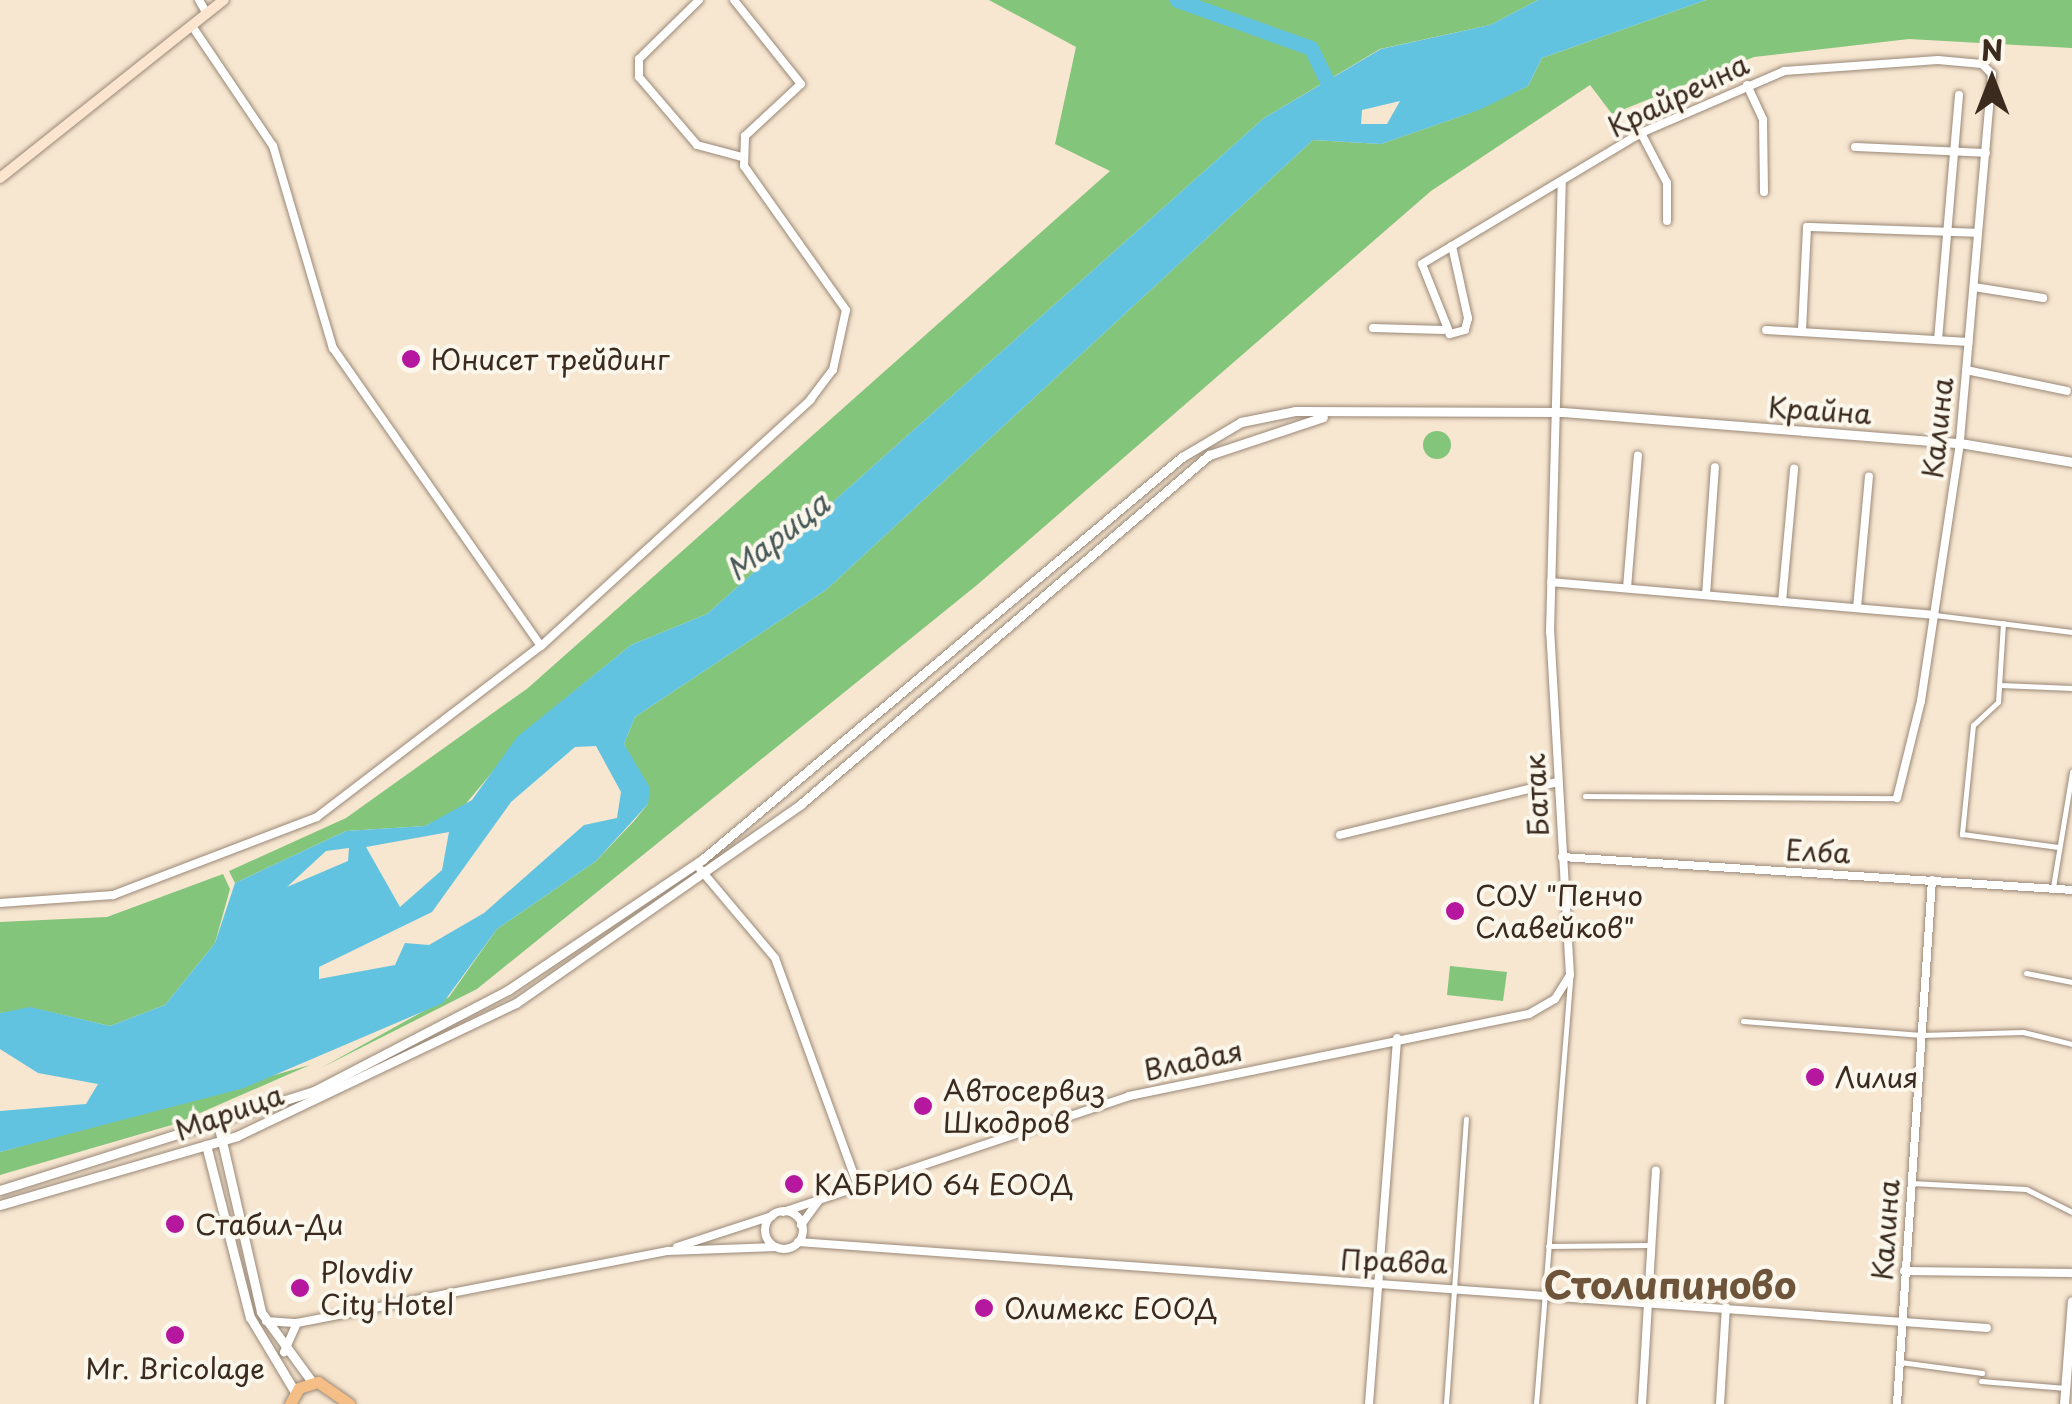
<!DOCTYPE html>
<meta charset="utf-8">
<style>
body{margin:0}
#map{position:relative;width:2072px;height:1404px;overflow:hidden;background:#f7e6d0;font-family:"Playpen Sans",sans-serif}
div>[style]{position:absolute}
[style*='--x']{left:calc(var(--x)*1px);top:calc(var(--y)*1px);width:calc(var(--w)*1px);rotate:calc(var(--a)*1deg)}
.green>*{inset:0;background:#84c57c}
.round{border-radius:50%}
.water>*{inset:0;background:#62c3e0}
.river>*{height:15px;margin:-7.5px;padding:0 7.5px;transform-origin:7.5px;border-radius:7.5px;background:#62c3e0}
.roads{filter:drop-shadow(0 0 2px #987) drop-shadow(0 0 2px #987)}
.pedestrian>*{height:5px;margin:-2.5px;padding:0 2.5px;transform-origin:2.5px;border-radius:2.5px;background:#fff}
.minor>*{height:8px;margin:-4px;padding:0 4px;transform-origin:4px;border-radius:4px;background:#fff}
.minor>.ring{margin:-4px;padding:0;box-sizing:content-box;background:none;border:8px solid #fff;border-radius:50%}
.tertiary>*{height:9px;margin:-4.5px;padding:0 4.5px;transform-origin:4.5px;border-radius:4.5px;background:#fff}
.secondary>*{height:10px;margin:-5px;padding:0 5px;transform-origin:5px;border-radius:5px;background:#fbe5cf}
.primary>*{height:11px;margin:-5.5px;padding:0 5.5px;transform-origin:5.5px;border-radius:5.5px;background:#f6be87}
.dots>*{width:28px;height:28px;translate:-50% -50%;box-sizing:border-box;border:5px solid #fbf7ec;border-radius:50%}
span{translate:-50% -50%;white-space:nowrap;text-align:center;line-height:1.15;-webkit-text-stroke:8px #fbf7ec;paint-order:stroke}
.street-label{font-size:28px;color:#3b2a1e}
.poi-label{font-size:28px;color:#3b2a1e}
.left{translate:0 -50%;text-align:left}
.water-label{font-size:30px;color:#475858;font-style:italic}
.district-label{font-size:38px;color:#6e543a;font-weight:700}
.north{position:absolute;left:1942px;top:30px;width:100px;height:100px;-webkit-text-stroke:8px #fbf7ec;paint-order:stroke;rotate:0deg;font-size:28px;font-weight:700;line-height:40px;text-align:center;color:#3b2a1e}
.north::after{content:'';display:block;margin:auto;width:35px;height:45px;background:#3b2a1e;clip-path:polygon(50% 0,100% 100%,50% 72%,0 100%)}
</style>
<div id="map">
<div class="green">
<i style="clip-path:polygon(989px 0,1538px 0,1490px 25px,1380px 49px,1264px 118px,707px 614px,631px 645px,529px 728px,464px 806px,425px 826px,346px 831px,235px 883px,229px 871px,346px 818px,528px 688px,1110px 171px,1055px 144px,1076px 47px)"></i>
<i style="clip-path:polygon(1706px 0,2072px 0,2072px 48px,1909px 39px,1754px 57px,1612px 114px,1590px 85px,1431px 191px,977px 585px,477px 989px,321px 1068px,449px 997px,497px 929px,596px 861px,634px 821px,648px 804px,624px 744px,635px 717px,826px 590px,1313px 140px,1381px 144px,1467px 114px,1528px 86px,1542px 58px)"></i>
<i class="round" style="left:1423px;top:431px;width:28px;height:28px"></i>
<i style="clip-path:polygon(223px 874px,230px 889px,215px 943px,165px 1005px,110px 1026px,37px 1009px,0 1013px,0 922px,107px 917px)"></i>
<i style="clip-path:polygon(1450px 966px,1507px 972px,1503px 1001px,1447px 995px)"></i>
<i style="clip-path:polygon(310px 1065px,175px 1124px,0 1175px,0 1152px)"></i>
</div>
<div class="water">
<i style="clip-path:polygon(evenodd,1538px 0,1706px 0,1542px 58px,1528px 86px,1479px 110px,1381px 144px,1313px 140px,826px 590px,635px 717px,624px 744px,650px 788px,648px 804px,596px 861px,497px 929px,443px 1003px,244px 1088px,0 1152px,0 1111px,86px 1104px,98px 1084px,38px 1073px,0 1049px,0 1013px,30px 1007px,110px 1026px,165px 1005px,215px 943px,235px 883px,346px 831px,425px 826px,472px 800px,517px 737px,631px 645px,707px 614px,1264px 118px,1381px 49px,1490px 25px,1538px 0,1400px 101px,1387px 124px,1361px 124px,1362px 110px,1400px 101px,1538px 0,596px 746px,621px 792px,617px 818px,584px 825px,484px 913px,429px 945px,405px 943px,395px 965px,319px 979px,319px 967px,432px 912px,511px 802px,575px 747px,596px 746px,1538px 0,449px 832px,442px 870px,400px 907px,366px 847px,449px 832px,1538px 0,349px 848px,348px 861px,287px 887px,326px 851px,349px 848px)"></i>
</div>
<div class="river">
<i style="--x:1177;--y:0;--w:142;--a:19.7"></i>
<i style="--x:1311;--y:48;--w:53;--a:64.4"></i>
</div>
<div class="roads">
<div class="pedestrian">
<i style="--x:1935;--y:615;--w:138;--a:7.1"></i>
<i style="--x:2003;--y:623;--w:79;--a:93.6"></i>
<i style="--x:1998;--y:702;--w:34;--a:137"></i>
<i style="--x:1973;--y:725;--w:110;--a:95.8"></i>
<i style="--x:1962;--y:834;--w:97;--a:7.7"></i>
<i style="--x:2000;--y:685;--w:72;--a:2.4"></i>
<i style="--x:1585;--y:796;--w:312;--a:0.4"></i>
<i style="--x:2053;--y:887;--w:117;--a:-80.6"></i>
<i style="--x:2026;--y:973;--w:47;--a:11.1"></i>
<i style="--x:1743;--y:1021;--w:179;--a:4.5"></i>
<i style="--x:1921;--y:1035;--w:102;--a:-1.7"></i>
<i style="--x:2023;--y:1032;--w:50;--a:13.8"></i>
<i style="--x:1911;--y:1183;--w:115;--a:3"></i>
<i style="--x:2026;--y:1189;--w:51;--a:26.6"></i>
<i style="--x:1548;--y:1246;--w:102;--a:-0.6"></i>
<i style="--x:1900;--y:1362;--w:83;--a:7.6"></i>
<i style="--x:1981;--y:1381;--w:85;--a:4.7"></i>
<i style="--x:1446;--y:1404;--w:286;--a:-86"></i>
<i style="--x:1536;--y:1404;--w:427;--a:-85.4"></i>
</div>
<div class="minor">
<i style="--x:199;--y:0;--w:16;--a:60"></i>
<i style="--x:699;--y:0;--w:84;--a:135.5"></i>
<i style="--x:639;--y:59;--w:18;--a:90"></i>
<i style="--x:639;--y:77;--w:89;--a:49.5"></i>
<i style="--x:697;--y:145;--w:47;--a:14.9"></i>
<i style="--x:192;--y:26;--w:145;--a:56"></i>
<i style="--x:273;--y:146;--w:211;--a:73.5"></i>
<i style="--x:333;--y:348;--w:363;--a:55.1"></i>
<i style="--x:1747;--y:85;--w:38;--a:65"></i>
<i style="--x:1763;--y:120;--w:72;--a:89.2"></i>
<i style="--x:1641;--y:133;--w:56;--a:62.5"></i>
<i style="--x:1667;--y:183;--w:38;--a:90"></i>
<i style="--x:1855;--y:147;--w:131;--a:2.6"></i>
<i style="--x:1452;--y:246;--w:74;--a:77.5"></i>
<i style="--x:1468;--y:318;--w:12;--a:104"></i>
<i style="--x:1465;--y:330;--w:16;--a:165"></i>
<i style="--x:1450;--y:334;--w:75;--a:-111.8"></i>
<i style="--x:1422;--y:264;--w:255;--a:-30.9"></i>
<i style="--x:1641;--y:133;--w:156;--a:-23.4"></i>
<i style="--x:1784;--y:71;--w:154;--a:-4.1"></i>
<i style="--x:1938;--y:60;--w:44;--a:5.2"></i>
<i style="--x:1982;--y:64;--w:14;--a:45"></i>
<i style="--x:1992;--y:74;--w:370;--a:95"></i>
<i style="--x:1960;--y:443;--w:261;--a:98.6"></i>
<i style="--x:1921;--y:701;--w:100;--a:103.9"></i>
<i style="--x:1974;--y:287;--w:70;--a:9.1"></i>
<i style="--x:1373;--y:328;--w:70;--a:1.6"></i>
<i style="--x:1766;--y:330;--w:203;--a:3.4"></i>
<i style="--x:1802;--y:330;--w:103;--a:-87.2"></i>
<i style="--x:1807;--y:227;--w:171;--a:2"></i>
<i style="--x:1938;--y:340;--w:246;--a:-85.1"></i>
<i style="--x:1966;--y:370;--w:103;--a:11.7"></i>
<i style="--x:1551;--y:582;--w:385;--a:4.9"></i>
<i style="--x:1627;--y:588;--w:133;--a:-85.3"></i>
<i style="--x:1706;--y:595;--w:128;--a:-86"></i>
<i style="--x:1782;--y:602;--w:134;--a:-84.8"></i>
<i style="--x:1857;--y:608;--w:132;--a:-84.8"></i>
<i style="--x:1340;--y:835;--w:224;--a:-13.7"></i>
<i style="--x:1562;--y:857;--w:511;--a:3.7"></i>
<i style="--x:700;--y:869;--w:116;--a:49.9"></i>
<i style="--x:775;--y:958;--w:239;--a:70"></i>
<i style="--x:0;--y:903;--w:113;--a:-4"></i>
<i style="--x:113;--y:895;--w:218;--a:-20.9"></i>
<i style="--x:317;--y:817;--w:282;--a:-37.4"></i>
<i style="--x:541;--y:646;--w:365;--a:-42.4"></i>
<i style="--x:810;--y:400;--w:38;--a:-53"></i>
<i style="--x:833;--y:370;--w:61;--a:-77.8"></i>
<i style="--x:846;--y:310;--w:176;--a:-125.3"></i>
<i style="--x:744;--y:166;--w:30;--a:-88"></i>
<i style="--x:745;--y:136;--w:76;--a:-42.9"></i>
<i style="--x:801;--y:84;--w:107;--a:-128.6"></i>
<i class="ring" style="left:765px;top:1211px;width:30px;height:30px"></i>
<i style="--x:783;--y:1212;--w:365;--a:-18.5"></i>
<i style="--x:1129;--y:1096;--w:408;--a:-11.6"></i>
<i style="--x:1529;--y:1014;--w:30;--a:-30"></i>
<i style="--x:1555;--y:999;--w:28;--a:-58"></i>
<i style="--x:1570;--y:975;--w:344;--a:-93.3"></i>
<i style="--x:1550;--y:632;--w:450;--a:-88.5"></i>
<i style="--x:801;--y:1225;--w:31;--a:-54"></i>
<i style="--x:798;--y:1242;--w:1192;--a:4.14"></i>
<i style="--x:677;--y:1247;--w:100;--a:-18.1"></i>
<i style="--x:1904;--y:1271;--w:168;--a:0.7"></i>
<i style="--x:266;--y:1321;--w:31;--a:4"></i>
<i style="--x:297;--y:1323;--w:32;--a:114"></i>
<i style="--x:297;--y:1323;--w:378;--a:-11"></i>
<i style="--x:668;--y:1251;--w:108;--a:-2.1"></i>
<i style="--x:1369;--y:1404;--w:367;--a:-85.6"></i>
<i style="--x:1642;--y:1404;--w:234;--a:-86.6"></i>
<i style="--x:1720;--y:1404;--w:97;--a:-86.5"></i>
<i style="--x:1897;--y:1404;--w:525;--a:-86.18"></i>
</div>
<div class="tertiary">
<i style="--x:219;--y:1128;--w:189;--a:77.1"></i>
<i style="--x:261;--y:1312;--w:87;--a:53.9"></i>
<i style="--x:206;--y:1145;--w:178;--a:75.7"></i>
<i style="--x:250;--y:1317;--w:87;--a:59"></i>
<i style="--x:0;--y:1190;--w:329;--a:-17.5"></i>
<i style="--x:314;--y:1091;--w:219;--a:-27.5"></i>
<i style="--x:508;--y:990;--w:235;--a:-33.9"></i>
<i style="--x:703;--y:859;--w:625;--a:-40.01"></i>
<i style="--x:1182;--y:457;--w:69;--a:-30.7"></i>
<i style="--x:1241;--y:422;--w:55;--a:-11.5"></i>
<i style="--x:1295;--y:411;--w:268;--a:0.2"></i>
<i style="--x:1563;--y:412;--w:398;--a:4.5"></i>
<i style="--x:1960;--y:443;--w:114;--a:9.6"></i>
<i style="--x:0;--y:1205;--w:247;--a:-16.2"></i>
<i style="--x:237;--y:1136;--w:309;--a:-25.5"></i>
<i style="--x:516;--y:1003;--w:348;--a:-34.9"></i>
<i style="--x:801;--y:804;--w:537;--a:-40.54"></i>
<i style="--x:1209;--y:455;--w:120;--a:-18.4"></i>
<i style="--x:2064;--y:1404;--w:103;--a:-85.6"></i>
</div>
<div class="secondary">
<i style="--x:0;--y:178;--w:286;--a:-38.5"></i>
</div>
<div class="primary">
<i style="--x:290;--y:1404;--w:18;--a:-61"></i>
<i style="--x:299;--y:1388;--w:20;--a:-18"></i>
<i style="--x:318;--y:1382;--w:38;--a:35"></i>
</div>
</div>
<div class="dots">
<i style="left:411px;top:359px;background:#b5179e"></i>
<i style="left:1455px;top:911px;background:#b5179e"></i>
<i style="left:1815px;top:1077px;background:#b5179e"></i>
<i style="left:923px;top:1106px;background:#b5179e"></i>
<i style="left:794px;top:1184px;background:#b5179e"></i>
<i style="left:175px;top:1224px;background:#b5179e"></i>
<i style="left:300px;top:1288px;background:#b5179e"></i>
<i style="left:984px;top:1308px;background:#b5179e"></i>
<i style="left:175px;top:1335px;background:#b5179e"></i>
</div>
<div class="street-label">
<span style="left:1678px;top:95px;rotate:-26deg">Крайречна</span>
<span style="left:1820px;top:410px;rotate:4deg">Крайна</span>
<span style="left:1937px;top:428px;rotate:-84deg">Калина</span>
<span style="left:1536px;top:795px;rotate:-93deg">Батак</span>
<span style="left:1818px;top:851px;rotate:3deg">Елба</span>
<span style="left:1193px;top:1060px;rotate:-12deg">Владая</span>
<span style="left:229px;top:1112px;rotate:-20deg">Марица</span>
<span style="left:1885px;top:1230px;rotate:-86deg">Калина</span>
<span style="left:1394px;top:1261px;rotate:2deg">Правда</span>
</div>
<div class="poi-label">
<span class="left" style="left:431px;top:359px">Юнисет трейдинг</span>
<span class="left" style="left:1475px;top:911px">СОУ "Пенчо<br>Славейков"</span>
<span class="left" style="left:1835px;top:1077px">Лилия</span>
<span class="left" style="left:943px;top:1106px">Автосервиз<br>Шкодров</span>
<span class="left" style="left:814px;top:1184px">КАБРИО 64 ЕООД</span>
<span class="left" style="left:195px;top:1224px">Стабил-Ди</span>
<span class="left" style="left:320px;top:1288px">Plovdiv<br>City Hotel</span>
<span class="left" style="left:1004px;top:1308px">Олимекс ЕООД</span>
<span style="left:175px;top:1368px">Mr. Bricolage</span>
</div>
<div class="water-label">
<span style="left:777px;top:536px;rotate:-38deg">Марица</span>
</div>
<div class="district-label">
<span style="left:1670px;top:1284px">Столипиново</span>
</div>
<div class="north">N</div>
</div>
